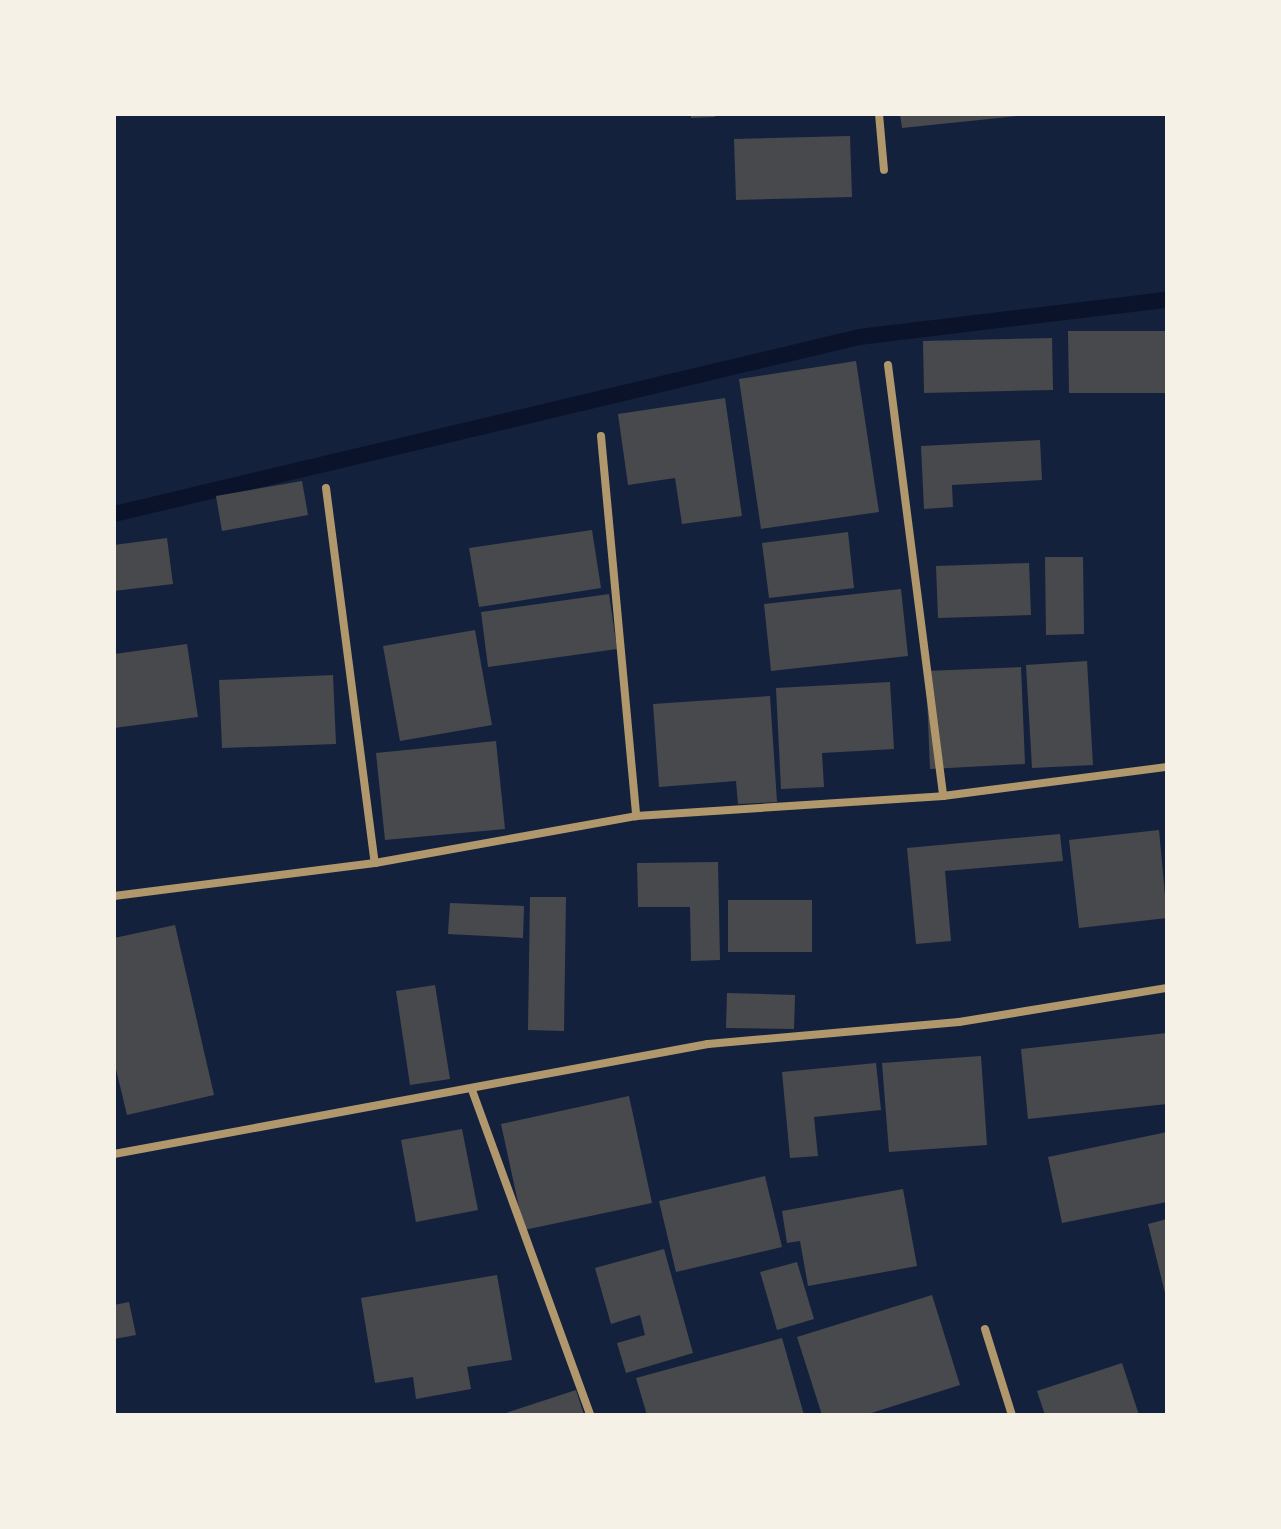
<!DOCTYPE html>
<style>
body{margin:0}
#map{position:relative;width:1281px;height:1529px;overflow:hidden;background:#14213d;font-family:"Roboto Condensed",sans-serif}
div>[style]{position:absolute}
[style*='--x']{left:calc(var(--x)*1px);top:calc(var(--y)*1px);width:calc(var(--w)*1px);rotate:calc(var(--a)*1deg)}
.stream>*{height:16px;margin:-8px;padding:0 8px;transform-origin:8px;border-radius:8px;background:#0b132b}
.building>*{inset:0;background:#48494c}
.minor>*{height:8px;margin:-4px;padding:0 4px;transform-origin:4px;border-radius:4px;background:#b1986c}
span{translate:-50% -50%;white-space:nowrap;text-align:center;line-height:1.15;-webkit-text-stroke:6px #f6f1e7;paint-order:stroke}
.frame{position:absolute;inset:0;border:116px solid #f6f1e7;pointer-events:none}
</style>
<div id="map">
<div class="stream">
<i style="--x:114;--y:514;--w:766;--a:-13.36"></i>
<i style="--x:859;--y:337;--w:310;--a:-6.9"></i>
</div>
<div class="building">
<i style="clip-path:polygon(691px 114px,715px 114px,715px 117px,691px 118px)"></i>
<i style="clip-path:polygon(900px 114px,1018px 114px,1018px 116px,902px 128px)"></i>
<i style="clip-path:polygon(850px 136px,852px 197px,736px 200px,734px 139px)"></i>
<i style="clip-path:polygon(1068px 331px,1165px 331px,1165px 393px,1069px 393px)"></i>
<i style="clip-path:polygon(1052px 338px,1053px 390px,924px 393px,923px 341px)"></i>
<i style="clip-path:polygon(856px 361px,879px 512px,761px 529px,739px 379px)"></i>
<i style="clip-path:polygon(725px 398px,742px 516px,682px 524px,675px 478px,628px 485px,618px 414px)"></i>
<i style="clip-path:polygon(1040px 440px,1042px 480px,952px 485px,953px 507px,924px 509px,921px 446px)"></i>
<i style="clip-path:polygon(302px 481px,308px 515px,222px 531px,216px 496px)"></i>
<i style="clip-path:polygon(592px 530px,601px 588px,479px 607px,469px 548px)"></i>
<i style="clip-path:polygon(848px 532px,854px 588px,769px 598px,762px 543px)"></i>
<i style="clip-path:polygon(167px 538px,173px 584px,114px 591px,114px 545px)"></i>
<i style="clip-path:polygon(1045px 557px,1083px 557px,1084px 634px,1046px 635px)"></i>
<i style="clip-path:polygon(1029px 563px,1031px 615px,938px 618px,936px 566px)"></i>
<i style="clip-path:polygon(901px 589px,908px 656px,771px 671px,764px 604px)"></i>
<i style="clip-path:polygon(609px 594px,617px 649px,488px 667px,481px 612px)"></i>
<i style="clip-path:polygon(475px 630px,492px 725px,400px 741px,383px 646px)"></i>
<i style="clip-path:polygon(187px 644px,198px 717px,114px 728px,114px 654px)"></i>
<i style="clip-path:polygon(1087px 661px,1093px 765px,1032px 768px,1026px 665px)"></i>
<i style="clip-path:polygon(1021px 667px,1025px 764px,930px 769px,926px 671px)"></i>
<i style="clip-path:polygon(333px 675px,336px 744px,222px 748px,219px 680px)"></i>
<i style="clip-path:polygon(890px 682px,894px 749px,822px 753px,824px 787px,781px 789px,776px 688px)"></i>
<i style="clip-path:polygon(770px 696px,777px 802px,738px 804px,736px 781px,659px 787px,653px 704px)"></i>
<i style="clip-path:polygon(496px 741px,505px 829px,385px 840px,376px 753px)"></i>
<i style="clip-path:polygon(1159px 830px,1167px 918px,1079px 928px,1069px 840px)"></i>
<i style="clip-path:polygon(1060px 834px,1063px 861px,945px 871px,951px 941px,916px 944px,907px 848px)"></i>
<i style="clip-path:polygon(718px 862px,720px 960px,691px 961px,690px 907px,638px 907px,637px 863px)"></i>
<i style="clip-path:polygon(530px 897px,566px 897px,564px 1031px,528px 1030px)"></i>
<i style="clip-path:polygon(728px 900px,812px 900px,812px 952px,728px 952px)"></i>
<i style="clip-path:polygon(450px 903px,524px 906px,523px 938px,448px 934px)"></i>
<i style="clip-path:polygon(175px 925px,214px 1095px,127px 1115px,114px 1061px,114px 938px)"></i>
<i style="clip-path:polygon(435px 985px,450px 1079px,410px 1085px,396px 991px)"></i>
<i style="clip-path:polygon(727px 993px,795px 995px,794px 1029px,726px 1028px)"></i>
<i style="clip-path:polygon(1167px 1033px,1167px 1104px,1028px 1119px,1021px 1049px)"></i>
<i style="clip-path:polygon(981px 1056px,987px 1145px,889px 1152px,882px 1063px)"></i>
<i style="clip-path:polygon(876px 1063px,881px 1110px,814px 1117px,818px 1156px,790px 1158px,782px 1072px)"></i>
<i style="clip-path:polygon(629px 1096px,652px 1203px,524px 1230px,501px 1124px)"></i>
<i style="clip-path:polygon(462px 1129px,478px 1210px,416px 1222px,401px 1140px)"></i>
<i style="clip-path:polygon(1167px 1132px,1167px 1202px,1062px 1223px,1048px 1157px)"></i>
<i style="clip-path:polygon(765px 1176px,782px 1247px,676px 1272px,659px 1201px)"></i>
<i style="clip-path:polygon(903px 1189px,917px 1266px,808px 1286px,800px 1241px,787px 1243px,782px 1211px)"></i>
<i style="clip-path:polygon(1167px 1219px,1167px 1297px,1166px 1297px,1148px 1224px)"></i>
<i style="clip-path:polygon(664px 1249px,693px 1353px,626px 1373px,617px 1343px,645px 1335px,640px 1315px,611px 1324px,595px 1268px)"></i>
<i style="clip-path:polygon(797px 1262px,814px 1319px,777px 1330px,760px 1272px)"></i>
<i style="clip-path:polygon(497px 1275px,512px 1360px,467px 1367px,471px 1389px,416px 1399px,413px 1377px,375px 1383px,361px 1298px)"></i>
<i style="clip-path:polygon(932px 1295px,960px 1385px,865px 1415px,822px 1415px,797px 1337px)"></i>
<i style="clip-path:polygon(129px 1302px,136px 1335px,114px 1339px,114px 1305px)"></i>
<i style="clip-path:polygon(782px 1338px,804px 1415px,647px 1415px,636px 1378px)"></i>
<i style="clip-path:polygon(1122px 1363px,1139px 1415px,1045px 1415px,1037px 1391px)"></i>
<i style="clip-path:polygon(576px 1390px,584px 1415px,503px 1415px,503px 1414px)"></i>
</div>
<div class="minor">
<i style="--x:879;--y:114;--w:56;--a:84.9"></i>
<i style="--x:888;--y:365;--w:434;--a:82.7"></i>
<i style="--x:601;--y:436;--w:382;--a:84.7"></i>
<i style="--x:326;--y:488;--w:378;--a:82.6"></i>
<i style="--x:114;--y:896;--w:263;--a:-7.2"></i>
<i style="--x:375;--y:863;--w:265;--a:-10.2"></i>
<i style="--x:636;--y:816;--w:308;--a:-3.7"></i>
<i style="--x:943;--y:796;--w:226;--a:-7.4"></i>
<i style="--x:472;--y:1090;--w:346;--a:70"></i>
<i style="--x:114;--y:1154;--w:604;--a:-10.49"></i>
<i style="--x:708;--y:1044;--w:252;--a:-5"></i>
<i style="--x:959;--y:1022;--w:211;--a:-9.3"></i>
<i style="--x:985;--y:1329;--w:90;--a:72.6"></i>
</div>
<div class="frame"></div>
</div>
